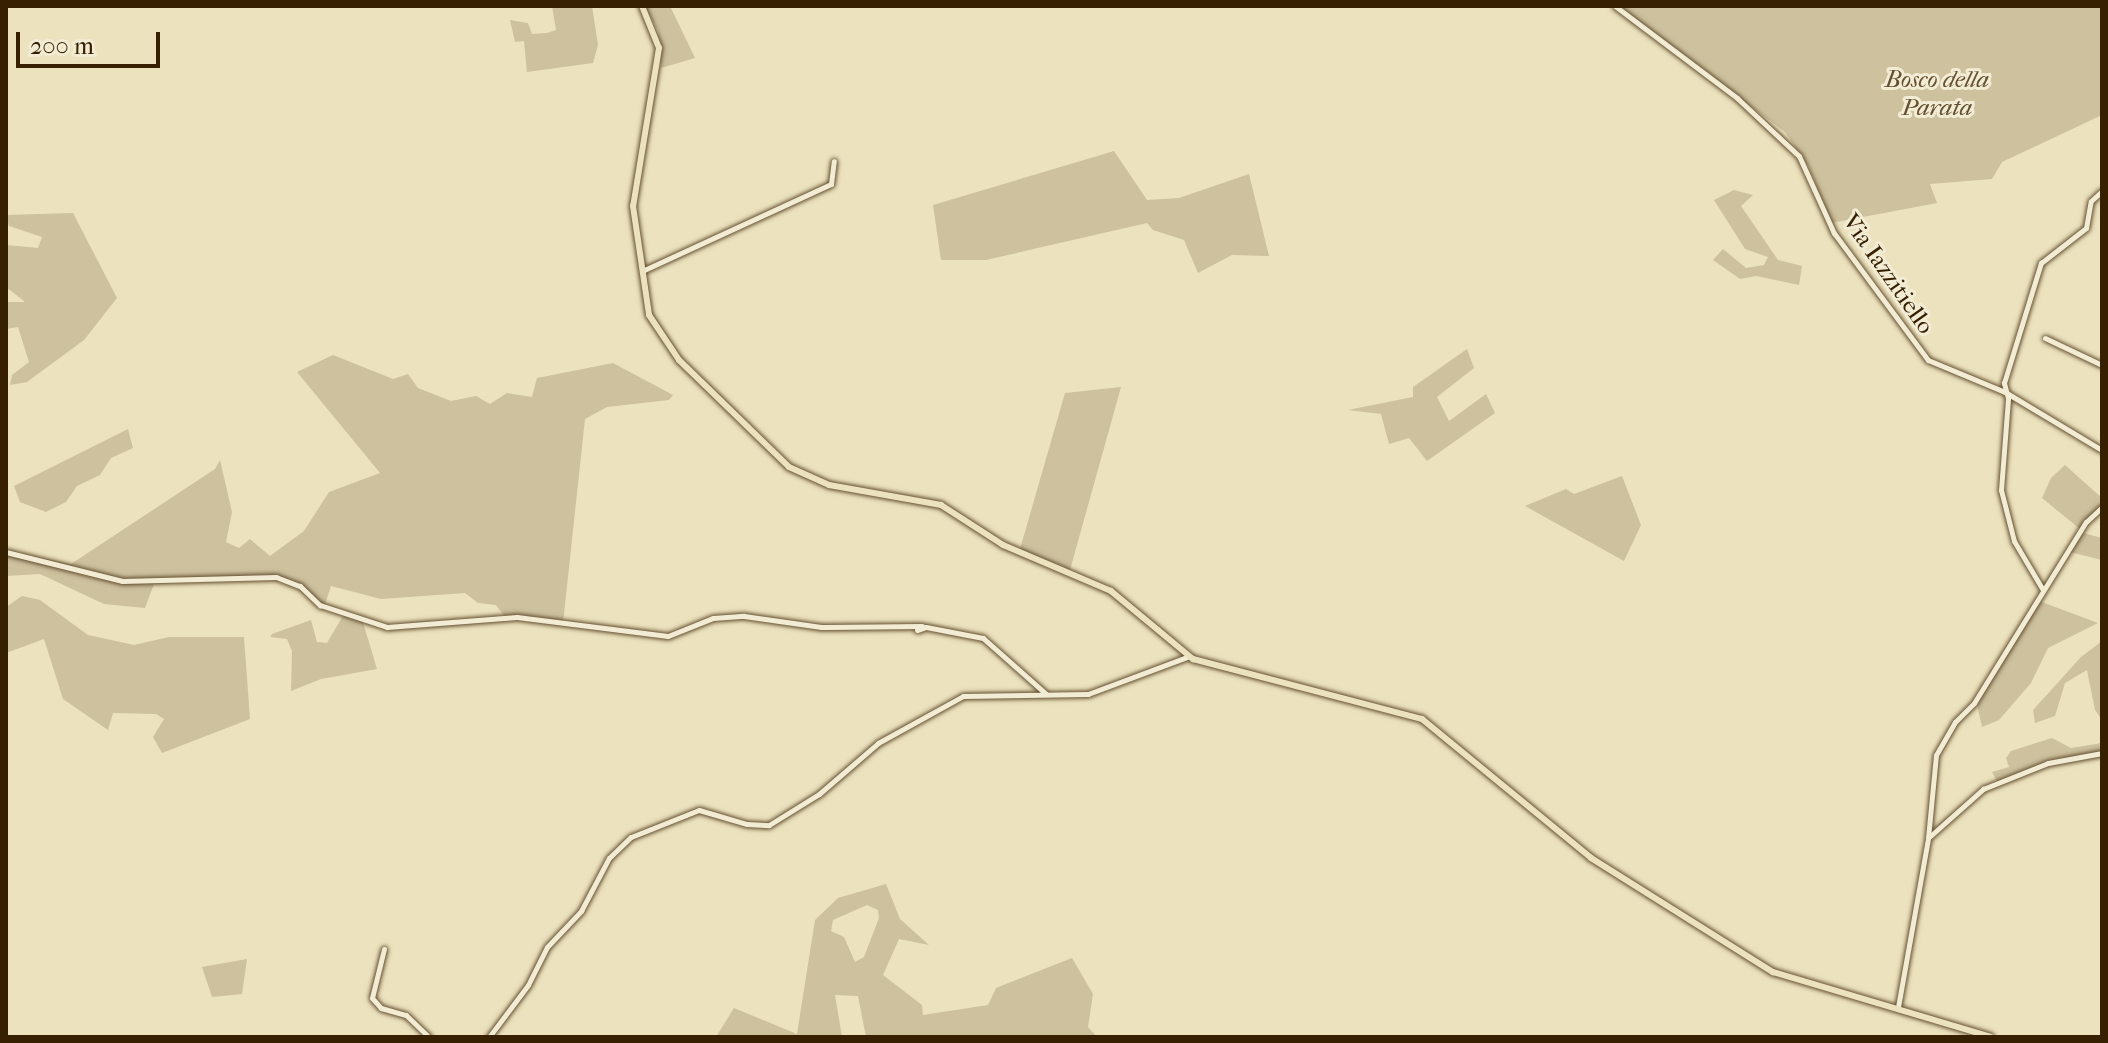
<!DOCTYPE html>
<style>
body{margin:0}
#map{position:relative;width:2108px;height:1043px;overflow:hidden;background:#ece2be;font-family:"IM FELL French Canon",serif}
div>[style]{position:absolute}
[style*='--x']{left:calc(var(--x)*1px);top:calc(var(--y)*1px);width:calc(var(--w)*1px);rotate:calc(var(--a)*1deg)}
.green>*{inset:0;background:#cdc19e}
.roads{filter:drop-shadow(0 0 2px #645030) drop-shadow(0 0 2px #645030)}
.minor>*{height:5px;margin:-2.5px;padding:0 2.5px;transform-origin:2.5px;border-radius:2.5px;background:#f3ecd5}
.major>*{height:6px;margin:-3px;padding:0 3px;transform-origin:3px;border-radius:3px;background:#ece2be}
span{translate:-50% -50%;white-space:nowrap;text-align:center;line-height:1.15;-webkit-text-stroke:6px #f3ecd5;paint-order:stroke}
.park-label{font-size:24px;color:#645030;font-style:italic}
.street-label{font-size:24px;color:#372001}
.frame{position:absolute;inset:0;border:8px solid #372001;pointer-events:none}
.scale{position:absolute;left:16px;top:32px;width:144px;height:36px;box-sizing:border-box;border:4px solid #372001;border-top:0;padding-left:10px;font-size:24px;line-height:28px;white-space:nowrap;color:#372001;-webkit-text-stroke:6px #f3ecd5;paint-order:stroke}
</style>
<div id="map">
<div class="green">
<i style="clip-path:polygon(552px 6px,592px 6px,598px 45px,593px 63px,527px 72px,524px 41px,515px 42px,510px 20px,528px 23px,532px 34px,547px 33px,556px 30px)"></i>
<i style="clip-path:polygon(645px 6px,670px 6px,695px 58px,661px 68px,658px 30px)"></i>
<i style="clip-path:polygon(1618px 6px,2102px 6px,2102px 115px,2002px 162px,1992px 179px,1930px 184px,1937px 203px,1831px 223px,1809px 167px,1785px 132px)"></i>
<i style="clip-path:polygon(1114px 151px,1147px 200px,1179px 198px,1249px 174px,1269px 256px,1232px 255px,1198px 273px,1184px 240px,1153px 230px,1147px 223px,986px 260px,941px 260px,933px 205px)"></i>
<i style="clip-path:polygon(1734px 190px,1753px 195px,1741px 206px,1778px 260px,1802px 266px,1799px 285px,1756px 276px,1740px 279px,1713px 260px,1723px 249px,1746px 268px,1764px 265px,1768px 257px,1745px 249px,1714px 200px)"></i>
<i style="clip-path:polygon(73px 213px,117px 298px,84px 340px,27px 382px,10px 385px,12px 375px,29px 362px,18px 327px,6px 329px,6px 302px,25px 302px,6px 287px,6px 245px,38px 248px,42px 237px,9px 226px,6px 215px)"></i>
<i style="clip-path:polygon(1467px 349px,1474px 368px,1437px 397px,1449px 421px,1486px 394px,1495px 413px,1427px 461px,1409px 438px,1389px 444px,1381px 414px,1348px 410px,1413px 397px,1413px 387px)"></i>
<i style="clip-path:polygon(333px 355px,393px 379px,408px 374px,418px 388px,451px 401px,476px 396px,490px 404px,507px 393px,532px 397px,537px 378px,613px 363px,673px 395px,669px 400px,607px 407px,585px 419px,563px 623px,505px 617px,496px 605px,478px 603px,465px 593px,381px 599px,331px 586px,324px 608px,298px 587px,269px 577px,198px 581px,154px 584px,145px 608px,104px 604px,40px 574px,6px 576px,6px 550px,71px 564px,215px 469px,220px 460px,232px 512px,226px 542px,239px 548px,250px 539px,270px 556px,304px 531px,329px 492px,380px 473px,297px 372px)"></i>
<i style="clip-path:polygon(1121px 387px,1070px 570px,1020px 549px,1065px 393px)"></i>
<i style="clip-path:polygon(128px 429px,133px 448px,111px 458px,100px 475px,77px 486px,66px 502px,46px 512px,20px 502px,14px 486px)"></i>
<i style="clip-path:polygon(2065px 465px,2102px 498px,2102px 506px,2080px 529px,2042px 498px,2051px 478px)"></i>
<i style="clip-path:polygon(1622px 476px,1641px 525px,1624px 561px,1525px 506px,1566px 489px,1574px 494px)"></i>
<i style="clip-path:polygon(2083px 533px,2102px 538px,2102px 560px,2070px 552px)"></i>
<i style="clip-path:polygon(22px 596px,40px 600px,88px 635px,134px 645px,169px 637px,244px 637px,250px 719px,162px 753px,153px 737px,164px 719px,156px 714px,113px 713px,108px 730px,63px 699px,44px 639px,6px 653px,6px 607px)"></i>
<i style="clip-path:polygon(2039px 601px,2098px 623px,2048px 648px,2031px 683px,1999px 720px,1982px 727px,1977px 705px)"></i>
<i style="clip-path:polygon(344px 614px,362px 619px,377px 669px,321px 679px,291px 691px,292px 651px,287px 639px,270px 637px,272px 634px,311px 620px,317px 642px,327px 643px)"></i>
<i style="clip-path:polygon(2102px 641px,2102px 720px,2095px 710px,2087px 670px,2065px 683px,2055px 716px,2035px 723px,2033px 710px,2081px 657px)"></i>
<i style="clip-path:polygon(2052px 738px,2071px 748px,2102px 743px,2102px 753px,2051px 760px,1998px 783px,1992px 772px,2009px 767px,2006px 758px,2011px 751px)"></i>
<i style="clip-path:polygon(evenodd,886px 884px,900px 919px,929px 945px,899px 939px,883px 975px,922px 1005px,923px 1015px,988px 1005px,996px 988px,1072px 958px,1093px 994px,1088px 1027px,1097px 1037px,866px 1037px,858px 996px,835px 995px,842px 1037px,716px 1037px,734px 1008px,797px 1034px,815px 920px,838px 898px,886px 884px,867px 905px,878px 910px,879px 918px,864px 957px,855px 962px,844px 937px,831px 931px,833px 920px,867px 905px)"></i>
<i style="clip-path:polygon(247px 959px,242px 994px,212px 997px,202px 967px)"></i>
</div>
<div class="roads">
<div class="minor">
<i style="--x:1615;--y:6;--w:153;--a:37"></i>
<i style="--x:1737;--y:98;--w:85;--a:43.1"></i>
<i style="--x:1799;--y:156;--w:85;--a:65.6"></i>
<i style="--x:1834;--y:233;--w:158;--a:53.5"></i>
<i style="--x:1928;--y:360;--w:83;--a:22.6"></i>
<i style="--x:2005;--y:392;--w:113;--a:30.9"></i>
<i style="--x:642;--y:271;--w:208;--a:-24.7"></i>
<i style="--x:831;--y:184;--w:23;--a:-83"></i>
<i style="--x:2045;--y:338;--w:63;--a:25.3"></i>
<i style="--x:6;--y:552;--w:120;--a:14"></i>
<i style="--x:122;--y:581;--w:154;--a:-1.5"></i>
<i style="--x:276;--y:577;--w:26;--a:21"></i>
<i style="--x:300;--y:586;--w:28;--a:44"></i>
<i style="--x:320;--y:605;--w:71;--a:18.2"></i>
<i style="--x:387;--y:627;--w:130;--a:-4.4"></i>
<i style="--x:517;--y:617;--w:152;--a:7.2"></i>
<i style="--x:668;--y:636;--w:48;--a:-21.8"></i>
<i style="--x:713;--y:618;--w:31;--a:-4"></i>
<i style="--x:744;--y:616;--w:78;--a:8.1"></i>
<i style="--x:821;--y:627;--w:101;--a:-0.6"></i>
<i style="--x:2043;--y:590;--w:57;--a:-120.6"></i>
<i style="--x:2014;--y:541;--w:53;--a:-104.3"></i>
<i style="--x:2001;--y:490;--w:92;--a:-85.6"></i>
<i style="--x:2008;--y:398;--w:16;--a:-105"></i>
<i style="--x:2004;--y:383;--w:126;--a:-72.9"></i>
<i style="--x:2041;--y:263;--w:57;--a:-37.9"></i>
<i style="--x:2086;--y:228;--w:27;--a:-80"></i>
<i style="--x:2091;--y:201;--w:15;--a:-42"></i>
<i style="--x:917;--y:630;--w:9;--a:-18"></i>
<i style="--x:926;--y:627;--w:58;--a:10.9"></i>
<i style="--x:983;--y:638;--w:84;--a:41.6"></i>
<i style="--x:1928;--y:838;--w:83;--a:-84.5"></i>
<i style="--x:1936;--y:755;--w:38;--a:-60"></i>
<i style="--x:1955;--y:722;--w:27;--a:-45"></i>
<i style="--x:1974;--y:703;--w:213;--a:-58.3"></i>
<i style="--x:2086;--y:522;--w:22;--a:-43"></i>
<i style="--x:384;--y:949;--w:50;--a:103.8"></i>
<i style="--x:372;--y:998;--w:13;--a:48"></i>
<i style="--x:381;--y:1008;--w:26;--a:16"></i>
<i style="--x:406;--y:1015;--w:32;--a:44"></i>
<i style="--x:1898;--y:1007;--w:172;--a:-79.9"></i>
<i style="--x:1928;--y:838;--w:74;--a:-41.7"></i>
<i style="--x:1983;--y:789;--w:70;--a:-21.8"></i>
<i style="--x:2048;--y:763;--w:55;--a:-10.5"></i>
<i style="--x:489;--y:1037;--w:65;--a:-53.1"></i>
<i style="--x:528;--y:985;--w:42;--a:-63.4"></i>
<i style="--x:547;--y:947;--w:50;--a:-46.6"></i>
<i style="--x:581;--y:911;--w:60;--a:-62.2"></i>
<i style="--x:609;--y:858;--w:30;--a:-44"></i>
<i style="--x:631;--y:837;--w:73;--a:-21.7"></i>
<i style="--x:699;--y:810;--w:50;--a:16.3"></i>
<i style="--x:747;--y:824;--w:22;--a:3"></i>
<i style="--x:769;--y:825;--w:59;--a:-31.8"></i>
<i style="--x:819;--y:794;--w:78;--a:-40.8"></i>
<i style="--x:878;--y:743;--w:97;--a:-28.9"></i>
<i style="--x:963;--y:696;--w:125;--a:-0.9"></i>
<i style="--x:1088;--y:694;--w:106;--a:-20.5"></i>
</div>
<div class="major">
<i style="--x:642;--y:6;--w:45;--a:68"></i>
<i style="--x:659;--y:48;--w:160;--a:99.3"></i>
<i style="--x:633;--y:206;--w:110;--a:81.6"></i>
<i style="--x:649;--y:315;--w:54;--a:56.3"></i>
<i style="--x:679;--y:360;--w:153;--a:44.2"></i>
<i style="--x:789;--y:467;--w:44;--a:24.2"></i>
<i style="--x:829;--y:485;--w:114;--a:10.1"></i>
<i style="--x:941;--y:505;--w:74;--a:32.8"></i>
<i style="--x:1003;--y:545;--w:117;--a:23.1"></i>
<i style="--x:1111;--y:591;--w:107;--a:39.7"></i>
<i style="--x:1193;--y:659;--w:237;--a:14.7"></i>
<i style="--x:1422;--y:719;--w:219;--a:39.4"></i>
<i style="--x:1591;--y:858;--w:215;--a:32.1"></i>
<i style="--x:1773;--y:972;--w:227;--a:16.6"></i>
</div>
</div>
<div class="park-label">
<span style="left:1937px;top:94px">Bosco della<br>Parata</span>
</div>
<div class="street-label">
<span style="left:1888px;top:274px;rotate:55deg">Via Iazzitiello</span>
</div>
<div class="frame"></div>
<div class="scale">200 m</div>
</div>
